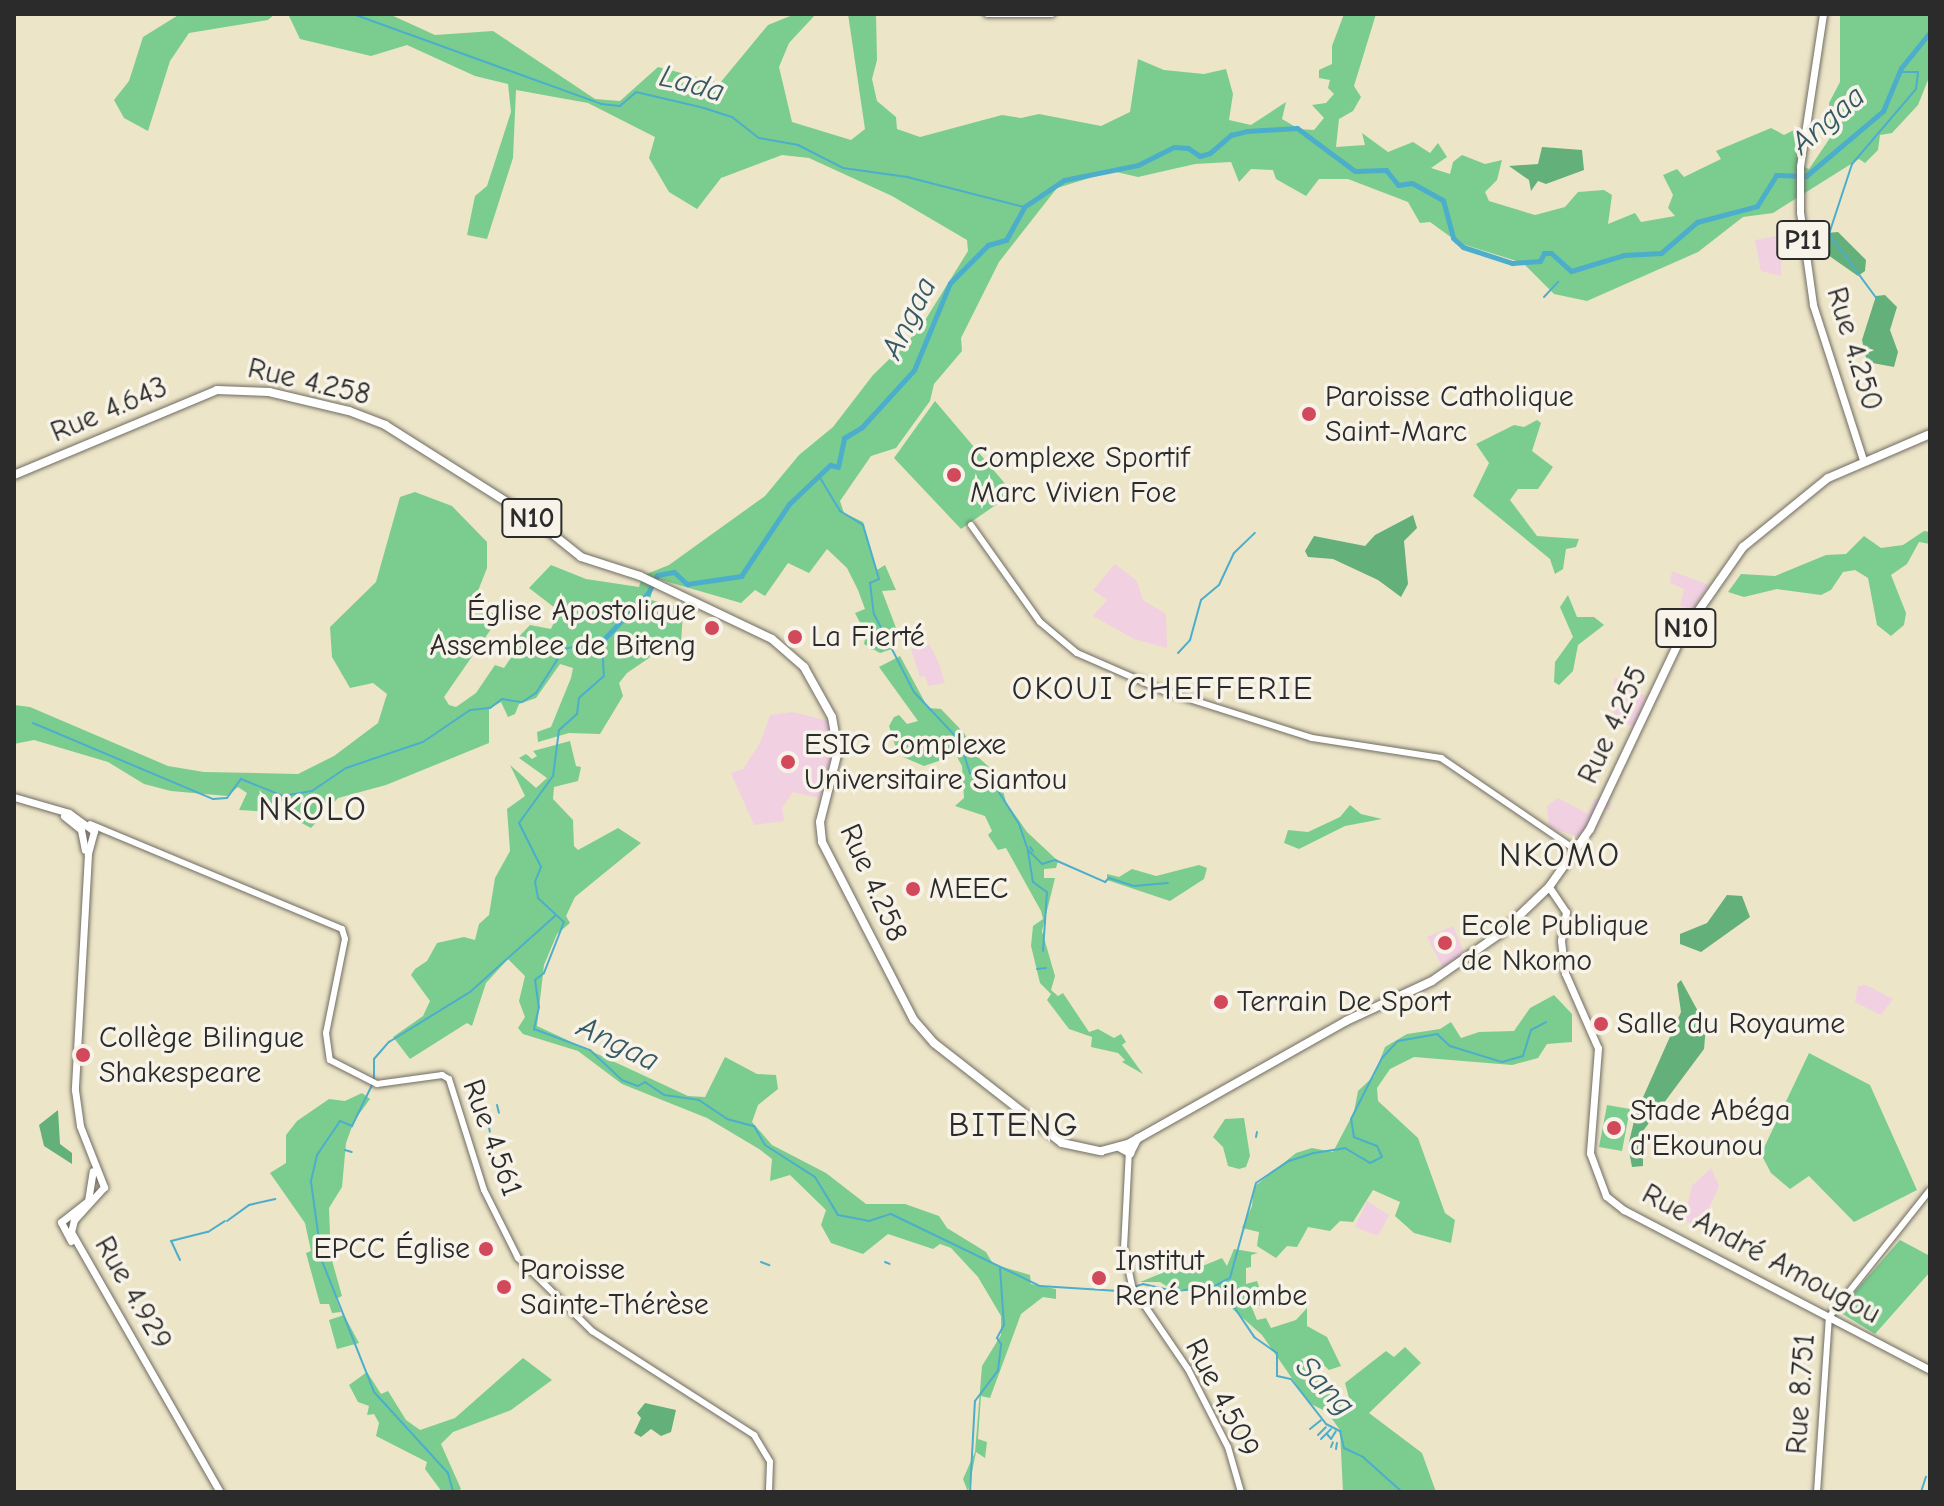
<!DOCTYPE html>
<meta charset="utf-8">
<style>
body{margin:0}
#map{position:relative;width:1944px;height:1506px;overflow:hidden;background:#ede5c8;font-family:"Comic Neue",sans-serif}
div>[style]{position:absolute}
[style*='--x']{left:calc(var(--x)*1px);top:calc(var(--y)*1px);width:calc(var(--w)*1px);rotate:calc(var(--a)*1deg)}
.built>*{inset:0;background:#f1d0e2}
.green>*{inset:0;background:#7acd8f}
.forest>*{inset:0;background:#63b07a}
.stream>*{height:2px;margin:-1px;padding:0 1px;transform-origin:1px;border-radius:1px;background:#4caecb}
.river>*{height:5px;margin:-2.5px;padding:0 2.5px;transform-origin:2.5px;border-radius:2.5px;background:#4caecb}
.roads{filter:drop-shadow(0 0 2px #6f6c62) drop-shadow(0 0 2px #6f6c62)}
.secondary>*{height:6px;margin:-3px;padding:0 3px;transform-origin:3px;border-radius:3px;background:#fff}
.primary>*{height:7px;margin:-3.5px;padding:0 3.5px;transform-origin:3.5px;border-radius:3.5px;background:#fff}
.highway>*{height:8px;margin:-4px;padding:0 4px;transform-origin:4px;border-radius:4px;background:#fff}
.dots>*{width:22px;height:22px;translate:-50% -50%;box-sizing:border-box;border:4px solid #f7f3e8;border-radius:50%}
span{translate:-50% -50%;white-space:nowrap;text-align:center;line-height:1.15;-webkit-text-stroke:7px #f7f3e8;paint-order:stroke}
.shield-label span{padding:2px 6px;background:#f7f3e8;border:2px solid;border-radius:6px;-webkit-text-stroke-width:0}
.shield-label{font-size:28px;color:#2b2b2b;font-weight:700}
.street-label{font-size:30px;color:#2b2b2b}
.poi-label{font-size:30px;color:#2b2b2b}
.left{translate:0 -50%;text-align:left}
.right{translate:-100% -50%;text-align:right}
.water-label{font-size:32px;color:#375963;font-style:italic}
.neighbourhood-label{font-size:32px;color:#2b2b2b;letter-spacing:2px}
.quarter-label{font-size:34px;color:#2b2b2b;letter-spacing:2px}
.frame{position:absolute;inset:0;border:16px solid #2b2b2b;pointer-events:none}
</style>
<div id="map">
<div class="built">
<i style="clip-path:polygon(1777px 236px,1781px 261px,1781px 276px,1761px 271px,1755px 240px)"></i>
<i style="clip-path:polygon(1115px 564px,1137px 581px,1143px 600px,1166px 614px,1167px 648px,1134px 639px,1093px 616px,1107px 600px,1093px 590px)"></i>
<i style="clip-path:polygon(1672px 571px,1709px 585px,1692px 611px,1680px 605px,1684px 589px,1670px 583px)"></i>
<i style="clip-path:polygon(929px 644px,938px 661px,945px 683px,928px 686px,925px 676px,920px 677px,911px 649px)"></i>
<i style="clip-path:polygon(1614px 678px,1638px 681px,1635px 693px,1646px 695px,1636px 726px,1614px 724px)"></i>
<i style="clip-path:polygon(792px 712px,829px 721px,833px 750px,825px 784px,819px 798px,793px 792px,782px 808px,784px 821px,754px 825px,731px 773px,743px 769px,760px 743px,770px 715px)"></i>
<i style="clip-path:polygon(1558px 798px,1588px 814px,1595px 798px,1611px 803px,1610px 810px,1598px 806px,1579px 837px,1549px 827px,1547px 806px)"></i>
<i style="clip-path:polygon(1453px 926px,1465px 954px,1443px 968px,1427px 937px)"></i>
<i style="clip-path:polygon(1866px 985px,1893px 999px,1881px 1015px,1855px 1002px,1858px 986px)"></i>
<i style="clip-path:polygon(1711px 1168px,1719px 1186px,1700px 1228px,1684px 1221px,1692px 1186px)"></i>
<i style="clip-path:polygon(1367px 1201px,1389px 1215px,1378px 1236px,1355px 1227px)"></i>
</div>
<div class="green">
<i style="clip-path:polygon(180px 14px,275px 14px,268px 20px,189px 33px,170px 61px,148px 131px,124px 118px,114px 100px,129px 81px,143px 37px)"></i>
<i style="clip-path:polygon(288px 14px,389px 14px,435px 35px,493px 31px,595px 99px,620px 101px,658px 67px,720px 83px,768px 25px,795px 14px,816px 14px,789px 43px,779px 67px,792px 122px,851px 140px,865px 129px,848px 14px,876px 14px,877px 60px,872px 79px,877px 101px,896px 117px,897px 129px,920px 137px,1002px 115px,1021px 118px,1039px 114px,1101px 126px,1130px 112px,1138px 59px,1164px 70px,1204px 74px,1226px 69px,1233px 94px,1229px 120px,1251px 125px,1286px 102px,1282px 119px,1299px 129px,1314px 130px,1324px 118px,1312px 105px,1326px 103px,1334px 94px,1328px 88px,1330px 80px,1319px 78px,1319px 70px,1332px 64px,1332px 46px,1344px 14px,1376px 14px,1354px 86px,1361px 97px,1353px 111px,1339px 119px,1336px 147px,1365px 145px,1362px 133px,1388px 152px,1413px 142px,1430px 153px,1438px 143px,1447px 157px,1431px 168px,1450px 174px,1453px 162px,1462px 155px,1485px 164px,1502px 160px,1497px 180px,1485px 192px,1489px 201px,1535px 215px,1565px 207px,1578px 192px,1604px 190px,1612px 195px,1608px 224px,1635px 213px,1641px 222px,1675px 216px,1668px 208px,1673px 195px,1663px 175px,1677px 169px,1684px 177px,1721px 159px,1716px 151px,1771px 128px,1784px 135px,1794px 130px,1799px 165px,1809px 169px,1830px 138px,1829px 103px,1840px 82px,1840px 14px,1930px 14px,1930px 75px,1918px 105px,1892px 133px,1880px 135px,1878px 150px,1865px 163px,1859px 159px,1773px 213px,1743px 217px,1698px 252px,1587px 301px,1554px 294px,1523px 263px,1459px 243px,1430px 222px,1420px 223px,1408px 202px,1348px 179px,1319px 179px,1306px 196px,1276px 179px,1273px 170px,1251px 169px,1239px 182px,1231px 162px,1195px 164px,1138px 177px,1112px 171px,1057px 188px,999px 262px,961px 338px,962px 351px,934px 384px,930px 401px,896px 448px,871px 456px,840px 501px,844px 513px,863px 522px,877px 570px,885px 565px,896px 590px,882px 591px,898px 633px,892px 649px,880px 653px,864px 644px,866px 634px,855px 613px,865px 609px,858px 590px,847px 568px,827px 549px,809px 573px,788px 563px,765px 596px,755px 590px,741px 603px,644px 575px,669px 565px,765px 496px,799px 455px,833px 427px,873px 375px,919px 330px,968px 251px,967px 240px,892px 196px,809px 158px,782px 155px,721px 178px,697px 209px,669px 192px,649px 158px,655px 137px,588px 103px,516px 90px,513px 158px,487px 239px,467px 235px,475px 196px,487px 186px,511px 112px,508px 84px,475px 76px,407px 45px,371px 56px,300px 39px)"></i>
<i style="clip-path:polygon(935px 401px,1013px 493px,961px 529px,894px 458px)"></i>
<i style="clip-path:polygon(1537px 420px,1541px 423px,1532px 451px,1553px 467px,1538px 489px,1518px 489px,1510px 500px,1537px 536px,1579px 539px,1576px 547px,1566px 549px,1563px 569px,1555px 574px,1550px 559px,1473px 496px,1489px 463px,1476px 444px,1514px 425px,1524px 427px)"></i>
<i style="clip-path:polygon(415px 492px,452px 506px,487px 542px,487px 568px,476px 596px,498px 619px,444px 697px,449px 705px,456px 707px,476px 693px,495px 665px,504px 668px,518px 647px,514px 642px,530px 625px,551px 629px,559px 611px,529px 588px,551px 565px,586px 579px,639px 587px,641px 580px,653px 586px,650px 600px,679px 606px,683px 612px,681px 643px,658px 642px,649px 658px,627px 673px,619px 683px,623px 696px,600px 734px,569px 733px,538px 742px,537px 732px,551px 727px,571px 678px,573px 668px,560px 664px,536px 698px,519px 704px,515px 714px,508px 717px,501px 702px,489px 709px,489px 743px,386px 785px,338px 798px,311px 828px,298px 821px,289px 800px,274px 803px,270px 812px,239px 810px,247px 793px,238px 787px,227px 796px,171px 791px,144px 784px,108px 762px,34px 740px,14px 744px,14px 705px,30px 707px,168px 766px,204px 772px,298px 774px,334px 756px,378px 723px,387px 694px,373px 683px,350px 688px,332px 657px,330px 627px,376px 582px,400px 497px)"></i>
<i style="clip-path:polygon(1924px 531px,1930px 532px,1930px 544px,1919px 542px,1907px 564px,1891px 575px,1906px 613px,1904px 625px,1891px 636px,1877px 625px,1868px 578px,1855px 570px,1843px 572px,1831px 590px,1821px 595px,1777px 589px,1744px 597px,1728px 592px,1741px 574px,1775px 576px,1826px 555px,1846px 554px,1864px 536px,1881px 548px,1903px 545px)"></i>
<i style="clip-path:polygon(1568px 595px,1577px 617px,1594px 617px,1604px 625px,1578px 645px,1573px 671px,1559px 685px,1554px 682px,1555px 662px,1573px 637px,1560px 607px)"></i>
<i style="clip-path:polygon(900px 656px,928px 708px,941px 709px,964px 733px,979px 758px,999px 776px,1006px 802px,1027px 832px,1058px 861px,1056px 868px,1044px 869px,1044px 878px,1055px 878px,1042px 931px,1055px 976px,1051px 990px,1058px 996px,1063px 993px,1089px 1032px,1098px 1029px,1114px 1038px,1121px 1034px,1126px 1042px,1122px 1045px,1143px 1074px,1122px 1062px,1125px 1060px,1118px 1053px,1091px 1047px,1092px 1037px,1069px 1029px,1047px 1000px,1051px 994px,1040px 983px,1031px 946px,1033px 926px,1043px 919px,1041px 911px,1006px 848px,998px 850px,988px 835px,992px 831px,985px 816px,955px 806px,964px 798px,962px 766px,956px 755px,924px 766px,903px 757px,895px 745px,889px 726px,894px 717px,899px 715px,907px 724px,918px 721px,879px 667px)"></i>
<i style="clip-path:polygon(570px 741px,576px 766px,581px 767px,578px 781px,554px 787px,553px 799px,573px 820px,574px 846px,578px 850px,618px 828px,641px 843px,575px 897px,566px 916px,570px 923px,557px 934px,544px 965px,537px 1026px,688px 1096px,705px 1097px,725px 1057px,757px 1074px,776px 1075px,778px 1089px,758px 1105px,752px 1122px,772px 1145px,826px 1173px,866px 1204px,905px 1204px,939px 1216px,947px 1228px,986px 1252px,993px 1264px,1030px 1275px,1031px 1284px,1056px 1289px,1056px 1299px,1043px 1297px,1021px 1314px,990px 1398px,981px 1396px,978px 1439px,987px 1442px,985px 1458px,976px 1452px,968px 1492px,963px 1479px,975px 1452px,982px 1366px,1001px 1335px,1001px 1316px,978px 1277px,951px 1248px,940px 1244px,933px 1249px,888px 1234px,863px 1254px,831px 1243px,821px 1225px,826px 1210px,790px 1175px,770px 1181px,772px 1159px,759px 1149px,707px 1118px,622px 1084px,578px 1051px,523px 1034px,518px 1028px,525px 1017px,519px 1001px,525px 976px,508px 959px,486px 983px,472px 1026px,467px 1023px,410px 1059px,393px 1037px,423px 1016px,430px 1001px,411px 975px,415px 969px,427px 961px,437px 943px,464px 937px,475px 940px,479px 924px,489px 915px,495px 878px,510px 851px,507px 809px,525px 796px,510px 765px,536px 788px,547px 778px,519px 758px,526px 754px,532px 759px,537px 756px,533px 751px)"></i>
<i style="clip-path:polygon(1350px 805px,1361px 814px,1382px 819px,1345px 826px,1299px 849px,1284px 843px,1288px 830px,1308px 832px,1340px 817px)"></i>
<i style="clip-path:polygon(1199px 865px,1207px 868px,1204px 879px,1170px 901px,1107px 880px,1107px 874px,1119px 877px,1132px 869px,1156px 876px)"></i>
<i style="clip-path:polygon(1554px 995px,1572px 1014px,1572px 1042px,1547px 1044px,1538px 1058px,1512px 1065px,1414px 1057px,1390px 1069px,1377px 1088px,1378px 1101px,1418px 1138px,1445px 1213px,1455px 1220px,1451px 1243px,1414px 1233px,1395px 1216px,1400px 1202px,1373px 1190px,1353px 1222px,1340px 1221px,1330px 1231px,1308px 1227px,1297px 1247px,1287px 1246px,1276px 1258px,1257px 1246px,1259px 1232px,1242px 1228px,1252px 1206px,1254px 1187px,1296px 1153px,1312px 1148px,1333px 1152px,1354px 1112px,1358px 1091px,1374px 1076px,1385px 1047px,1407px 1034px,1440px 1029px,1451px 1022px,1461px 1038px,1479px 1032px,1514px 1031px,1530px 1008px)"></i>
<i style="clip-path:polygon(1809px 1053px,1870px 1085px,1917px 1190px,1854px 1222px,1809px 1176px,1790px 1189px,1771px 1173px,1761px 1154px)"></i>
<i style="clip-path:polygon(362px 1093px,370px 1099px,354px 1121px,346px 1143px,342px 1187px,329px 1208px,330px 1234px,321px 1248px,323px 1259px,331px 1257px,342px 1296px,336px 1299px,341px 1312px,332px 1313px,329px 1304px,320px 1304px,306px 1253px,311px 1251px,305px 1223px,270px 1173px,286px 1163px,286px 1135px,297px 1121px,329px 1099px,345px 1101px)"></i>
<i style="clip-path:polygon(1607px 1105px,1630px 1109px,1622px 1151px,1599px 1147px)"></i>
<i style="clip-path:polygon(1244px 1118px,1250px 1156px,1246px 1167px,1239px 1169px,1228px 1166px,1223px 1147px,1213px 1137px,1225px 1119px)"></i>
<i style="clip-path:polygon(1900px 1240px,1930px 1256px,1930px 1272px,1875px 1334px,1838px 1311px)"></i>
<i style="clip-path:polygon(1234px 1249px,1258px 1253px,1251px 1255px,1251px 1267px,1246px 1268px,1246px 1284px,1257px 1281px,1265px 1304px,1252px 1308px,1257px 1320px,1266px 1318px,1271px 1328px,1296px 1320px,1307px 1308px,1307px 1326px,1327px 1337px,1341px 1366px,1329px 1370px,1313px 1355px,1301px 1359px,1344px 1402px,1338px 1410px,1343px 1416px,1352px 1409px,1345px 1383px,1386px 1351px,1394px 1357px,1405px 1347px,1421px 1363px,1369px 1413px,1422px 1453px,1436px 1492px,1343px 1492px,1340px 1430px,1327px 1412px,1309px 1403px,1262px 1335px,1210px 1289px,1171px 1289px,1160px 1282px,1140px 1282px,1167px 1271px,1188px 1272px,1222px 1258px,1227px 1266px)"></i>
<i style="clip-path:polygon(344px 1315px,359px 1343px,337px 1349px,329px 1320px)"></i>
<i style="clip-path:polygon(523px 1358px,552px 1380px,511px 1410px,453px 1432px,441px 1444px,461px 1489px,456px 1492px,442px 1492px,425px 1469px,427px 1462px,376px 1436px,379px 1423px,374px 1414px,367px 1415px,369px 1406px,358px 1402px,349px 1385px,367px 1372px,381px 1394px,388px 1391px,406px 1420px,420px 1430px,455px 1418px)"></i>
</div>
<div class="forest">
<i style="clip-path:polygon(1542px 147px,1582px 150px,1584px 170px,1546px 184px,1538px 181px,1531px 191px,1529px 180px,1509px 166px,1538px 164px)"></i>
<i style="clip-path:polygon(1838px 232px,1866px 260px,1865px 271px,1858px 276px,1825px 253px,1827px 233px)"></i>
<i style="clip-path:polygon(1885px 295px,1897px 307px,1890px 330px,1898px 352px,1894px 367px,1867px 362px,1862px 340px,1876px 296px)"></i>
<i style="clip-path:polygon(1413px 515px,1417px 528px,1404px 541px,1408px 584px,1401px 597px,1378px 580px,1333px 559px,1308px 557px,1305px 551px,1314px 536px,1365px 546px,1375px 535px)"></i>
<i style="clip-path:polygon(1727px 895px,1742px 896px,1750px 917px,1701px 952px,1680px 944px,1680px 934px,1707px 923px)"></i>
<i style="clip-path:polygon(1681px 980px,1706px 1026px,1704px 1049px,1643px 1131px,1643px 1166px,1632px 1167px,1628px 1146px,1636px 1113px,1681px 1012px,1677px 984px)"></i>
<i style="clip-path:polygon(58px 1110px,60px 1144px,72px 1153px,72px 1164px,44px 1146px,39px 1125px)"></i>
<i style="clip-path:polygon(645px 1403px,676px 1410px,671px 1432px,661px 1436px,651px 1429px,641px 1437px,634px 1433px,641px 1418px,637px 1413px)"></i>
</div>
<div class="stream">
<i style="--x:353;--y:14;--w:264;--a:19.9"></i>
<i style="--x:601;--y:104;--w:19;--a:6"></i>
<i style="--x:620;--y:106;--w:21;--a:-41"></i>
<i style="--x:636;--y:92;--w:70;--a:13.2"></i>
<i style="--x:704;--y:108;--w:29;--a:18"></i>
<i style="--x:732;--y:117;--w:34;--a:38"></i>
<i style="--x:759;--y:138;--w:40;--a:10"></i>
<i style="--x:798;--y:145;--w:51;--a:27.1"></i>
<i style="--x:843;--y:168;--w:65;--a:8"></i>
<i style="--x:907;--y:177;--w:121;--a:14.4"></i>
<i style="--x:1544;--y:297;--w:21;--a:-47"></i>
<i style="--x:1877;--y:299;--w:81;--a:-126.4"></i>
<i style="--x:1829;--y:234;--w:74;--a:-71.8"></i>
<i style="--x:1852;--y:164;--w:99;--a:-49.5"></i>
<i style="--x:1916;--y:89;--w:17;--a:-83"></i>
<i style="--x:1918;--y:72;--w:17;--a:180"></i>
<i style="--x:819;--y:476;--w:41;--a:59"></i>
<i style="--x:840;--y:511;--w:27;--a:31"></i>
<i style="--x:863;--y:525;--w:56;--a:73.5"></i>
<i style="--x:879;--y:579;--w:10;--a:156"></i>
<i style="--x:870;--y:583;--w:31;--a:83"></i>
<i style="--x:874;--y:614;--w:88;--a:62.9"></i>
<i style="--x:914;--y:692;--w:67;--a:46.8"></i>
<i style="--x:960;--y:741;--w:34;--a:73"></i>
<i style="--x:970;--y:773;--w:18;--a:6"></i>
<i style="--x:988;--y:775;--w:58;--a:57.7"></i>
<i style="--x:1019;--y:824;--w:28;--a:71"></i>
<i style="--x:1028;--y:850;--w:20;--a:45"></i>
<i style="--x:1042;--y:864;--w:14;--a:-17"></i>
<i style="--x:1055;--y:860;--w:55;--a:23.7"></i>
<i style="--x:1105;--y:882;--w:6;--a:-45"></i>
<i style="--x:1109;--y:878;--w:26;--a:18"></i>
<i style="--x:1134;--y:886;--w:34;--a:-5"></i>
<i style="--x:877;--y:638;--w:7;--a:63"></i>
<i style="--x:880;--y:644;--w:8;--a:-30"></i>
<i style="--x:872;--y:649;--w:6;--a:-31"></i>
<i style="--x:877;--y:646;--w:7;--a:-124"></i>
<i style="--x:1178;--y:653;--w:18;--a:-47"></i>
<i style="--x:1190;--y:640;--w:41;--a:-74.6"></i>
<i style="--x:1201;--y:600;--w:23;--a:-40"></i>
<i style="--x:1219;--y:585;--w:35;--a:-65"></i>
<i style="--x:1234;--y:553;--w:29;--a:-44"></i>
<i style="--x:33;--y:723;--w:195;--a:22.9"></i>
<i style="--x:213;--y:799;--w:14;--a:-4"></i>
<i style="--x:227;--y:798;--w:24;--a:-54"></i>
<i style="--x:241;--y:779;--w:45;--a:22"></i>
<i style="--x:283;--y:796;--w:29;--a:-10"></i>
<i style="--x:312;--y:791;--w:41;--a:-34.1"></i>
<i style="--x:346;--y:768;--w:81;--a:-18.7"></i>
<i style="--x:423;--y:742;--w:57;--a:-34.2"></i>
<i style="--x:470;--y:710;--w:20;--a:-6"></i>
<i style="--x:490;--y:708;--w:15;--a:-37"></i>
<i style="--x:502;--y:699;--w:20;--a:9"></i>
<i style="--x:522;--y:702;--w:17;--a:-33"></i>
<i style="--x:536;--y:693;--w:52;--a:-57.5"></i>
<i style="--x:564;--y:649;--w:39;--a:-12"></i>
<i style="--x:602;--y:641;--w:35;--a:87"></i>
<i style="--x:604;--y:676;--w:33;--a:139"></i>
<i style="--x:579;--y:698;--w:16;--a:97"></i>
<i style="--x:577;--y:714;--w:24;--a:138"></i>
<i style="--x:559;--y:730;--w:46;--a:97.4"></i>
<i style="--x:553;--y:776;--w:58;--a:125.9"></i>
<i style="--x:519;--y:823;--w:49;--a:63.4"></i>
<i style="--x:541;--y:867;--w:16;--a:112"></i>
<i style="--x:535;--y:882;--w:16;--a:79"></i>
<i style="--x:538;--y:898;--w:35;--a:43"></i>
<i style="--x:564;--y:922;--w:55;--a:111.4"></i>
<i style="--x:544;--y:973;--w:11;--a:142"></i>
<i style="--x:535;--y:980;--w:27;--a:82"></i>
<i style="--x:539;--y:1007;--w:23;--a:103"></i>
<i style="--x:534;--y:1029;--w:60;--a:20.6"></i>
<i style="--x:590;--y:1050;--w:44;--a:43.2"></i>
<i style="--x:622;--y:1080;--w:17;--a:21"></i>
<i style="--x:638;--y:1086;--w:8;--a:-30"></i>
<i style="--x:645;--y:1082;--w:23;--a:34"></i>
<i style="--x:664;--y:1095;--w:35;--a:8"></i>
<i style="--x:699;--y:1100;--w:34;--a:34"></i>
<i style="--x:727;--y:1119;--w:28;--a:15"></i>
<i style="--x:754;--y:1126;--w:22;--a:60"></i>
<i style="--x:765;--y:1145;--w:59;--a:32.6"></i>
<i style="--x:815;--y:1177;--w:44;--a:58.8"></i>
<i style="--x:838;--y:1215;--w:32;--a:11"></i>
<i style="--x:869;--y:1221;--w:23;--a:-18"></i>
<i style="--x:891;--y:1214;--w:165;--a:25.8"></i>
<i style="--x:1040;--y:1286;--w:79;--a:3.6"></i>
<i style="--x:1119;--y:1291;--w:25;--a:-16"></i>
<i style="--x:1143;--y:1284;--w:32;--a:13"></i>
<i style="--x:1174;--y:1291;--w:36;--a:-5"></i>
<i style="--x:1210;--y:1288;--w:27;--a:36"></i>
<i style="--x:1232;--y:1304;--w:40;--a:56"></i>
<i style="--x:1254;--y:1337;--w:28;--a:35"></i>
<i style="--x:1277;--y:1353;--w:23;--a:90"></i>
<i style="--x:1277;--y:1376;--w:14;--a:12"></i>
<i style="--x:1291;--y:1379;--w:57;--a:52.1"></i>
<i style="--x:1326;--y:1424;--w:16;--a:27"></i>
<i style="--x:1340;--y:1431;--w:17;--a:77"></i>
<i style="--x:1344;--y:1448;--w:21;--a:25"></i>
<i style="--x:1363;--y:1457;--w:52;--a:41.9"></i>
<i style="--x:1030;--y:847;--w:5;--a:53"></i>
<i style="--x:1028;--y:851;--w:31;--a:81"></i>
<i style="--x:1033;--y:882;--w:17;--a:36"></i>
<i style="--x:1047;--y:892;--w:59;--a:93.9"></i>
<i style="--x:1037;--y:969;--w:9;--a:-6"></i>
<i style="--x:374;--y:1079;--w:20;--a:-90"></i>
<i style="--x:374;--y:1059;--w:23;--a:-49"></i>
<i style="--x:389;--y:1042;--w:95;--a:-31.7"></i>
<i style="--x:470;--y:992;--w:114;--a:-41.8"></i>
<i style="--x:372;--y:1085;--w:46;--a:116"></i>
<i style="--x:352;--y:1126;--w:13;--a:-157"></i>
<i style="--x:340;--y:1121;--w:41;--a:124.1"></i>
<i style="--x:317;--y:1155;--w:28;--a:103"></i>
<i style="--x:311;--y:1182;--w:80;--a:82.1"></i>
<i style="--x:322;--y:1261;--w:141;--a:68.3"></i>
<i style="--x:374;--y:1392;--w:110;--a:47.6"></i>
<i style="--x:448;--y:1473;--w:20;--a:75"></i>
<i style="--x:497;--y:1105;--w:8;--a:76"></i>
<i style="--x:487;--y:1117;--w:15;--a:79"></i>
<i style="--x:1256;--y:1137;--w:5;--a:-79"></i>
<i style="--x:345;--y:1150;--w:7;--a:16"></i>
<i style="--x:227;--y:1221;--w:27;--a:-36"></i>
<i style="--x:249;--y:1205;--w:27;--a:-13"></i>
<i style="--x:180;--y:1260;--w:21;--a:-115"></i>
<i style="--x:171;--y:1241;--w:38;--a:-14"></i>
<i style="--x:208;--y:1232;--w:20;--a:-33"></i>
<i style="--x:761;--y:1262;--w:9;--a:21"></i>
<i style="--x:885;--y:1262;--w:5;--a:22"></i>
<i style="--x:1211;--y:1288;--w:21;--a:-28"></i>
<i style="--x:1230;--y:1278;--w:98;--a:-74.7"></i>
<i style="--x:1256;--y:1183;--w:40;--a:-34"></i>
<i style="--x:1289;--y:1161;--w:26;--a:-18"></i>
<i style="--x:1314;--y:1153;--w:31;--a:-9"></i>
<i style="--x:1345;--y:1148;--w:29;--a:31"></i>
<i style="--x:1370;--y:1163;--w:13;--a:-27"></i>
<i style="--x:1382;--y:1157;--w:12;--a:-114"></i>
<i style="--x:1377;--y:1146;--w:25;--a:-159"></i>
<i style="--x:1354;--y:1137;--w:18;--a:-99"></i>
<i style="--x:1351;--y:1119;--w:68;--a:-63.1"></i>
<i style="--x:1382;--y:1058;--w:23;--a:-47"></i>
<i style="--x:1398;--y:1041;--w:40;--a:-10"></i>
<i style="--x:1437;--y:1034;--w:18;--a:43"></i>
<i style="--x:1450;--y:1046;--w:54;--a:17.1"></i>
<i style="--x:1502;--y:1062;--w:22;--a:-16"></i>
<i style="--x:1523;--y:1056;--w:27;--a:-73"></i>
<i style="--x:1531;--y:1030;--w:17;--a:-28"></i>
<i style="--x:1310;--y:1429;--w:14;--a:-39"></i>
<i style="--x:1327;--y:1434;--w:6;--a:51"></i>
<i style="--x:1331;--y:1439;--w:9;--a:-58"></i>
<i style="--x:1318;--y:1435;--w:11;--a:-45"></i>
<i style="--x:1321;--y:1439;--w:14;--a:-45"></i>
<i style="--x:1331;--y:1447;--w:5;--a:-68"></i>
<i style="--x:1336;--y:1449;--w:6;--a:-81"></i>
<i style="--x:970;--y:1492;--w:91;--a:-86.9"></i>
<i style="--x:975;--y:1401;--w:39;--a:-53"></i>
<i style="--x:998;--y:1370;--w:26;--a:-83"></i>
<i style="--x:1001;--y:1344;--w:7;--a:-124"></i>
<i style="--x:997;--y:1338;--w:15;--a:-62"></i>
<i style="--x:1004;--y:1325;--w:57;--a:-94"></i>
<i style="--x:1921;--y:1492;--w:16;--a:-72"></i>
</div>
<div class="river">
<i style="--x:602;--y:641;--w:66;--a:-46.2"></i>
<i style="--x:648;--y:593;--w:20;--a:-63"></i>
<i style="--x:657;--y:575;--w:17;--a:-10"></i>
<i style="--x:674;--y:572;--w:18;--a:43"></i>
<i style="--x:687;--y:584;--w:55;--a:-8.4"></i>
<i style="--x:741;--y:576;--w:87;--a:-56.3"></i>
<i style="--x:789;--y:504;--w:57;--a:-43.6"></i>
<i style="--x:830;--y:465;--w:8;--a:14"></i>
<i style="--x:838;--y:467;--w:30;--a:-78"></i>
<i style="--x:844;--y:438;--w:21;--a:-31"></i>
<i style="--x:862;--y:427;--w:77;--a:-47.6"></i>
<i style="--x:914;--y:370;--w:94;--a:-67.5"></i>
<i style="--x:950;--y:283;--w:54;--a:-45"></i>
<i style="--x:988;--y:245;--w:19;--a:-16"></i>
<i style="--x:1006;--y:240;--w:38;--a:-61"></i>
<i style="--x:1024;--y:207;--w:48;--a:-34"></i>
<i style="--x:1064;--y:180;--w:76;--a:-11.5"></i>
<i style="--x:1138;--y:165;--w:40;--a:-26.6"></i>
<i style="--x:1174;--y:147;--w:14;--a:4"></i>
<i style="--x:1188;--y:148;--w:14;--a:34"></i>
<i style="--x:1200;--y:156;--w:10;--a:-17"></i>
<i style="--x:1210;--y:153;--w:28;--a:-41"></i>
<i style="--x:1231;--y:135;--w:16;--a:-14"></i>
<i style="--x:1247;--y:131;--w:50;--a:-3.4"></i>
<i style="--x:1297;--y:128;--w:72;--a:36.6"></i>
<i style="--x:1355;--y:171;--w:31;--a:-2"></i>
<i style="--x:1386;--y:170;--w:19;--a:51"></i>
<i style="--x:1398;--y:185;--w:14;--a:-8"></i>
<i style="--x:1412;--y:183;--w:35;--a:29"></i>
<i style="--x:1443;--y:200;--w:39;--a:75"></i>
<i style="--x:1453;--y:238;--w:13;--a:42"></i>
<i style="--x:1463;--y:247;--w:52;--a:18.1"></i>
<i style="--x:1512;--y:263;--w:28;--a:-4"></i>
<i style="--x:1540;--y:261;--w:9;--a:-63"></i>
<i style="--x:1544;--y:253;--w:7;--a:0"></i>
<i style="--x:1551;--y:253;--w:27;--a:42"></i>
<i style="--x:1571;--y:271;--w:55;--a:-16.8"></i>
<i style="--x:1624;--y:255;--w:37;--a:-3"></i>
<i style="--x:1661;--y:253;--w:48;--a:-40.7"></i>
<i style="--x:1697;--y:222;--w:62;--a:-14.9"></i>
<i style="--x:1757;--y:206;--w:36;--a:-58"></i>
<i style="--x:1776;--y:175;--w:30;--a:2"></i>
<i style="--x:1806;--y:176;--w:101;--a:-40.2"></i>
<i style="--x:1883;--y:111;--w:47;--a:-67.3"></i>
<i style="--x:1901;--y:68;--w:46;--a:-51.1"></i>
</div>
<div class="roads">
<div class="secondary">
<i style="--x:987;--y:14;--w:65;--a:0"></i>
<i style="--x:971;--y:525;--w:119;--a:54.6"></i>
<i style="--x:1040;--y:622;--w:48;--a:40"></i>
<i style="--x:1077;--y:653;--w:95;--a:23.6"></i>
<i style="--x:1164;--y:691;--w:155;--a:17.6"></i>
<i style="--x:1312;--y:738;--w:131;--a:8.8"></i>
<i style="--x:1441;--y:758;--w:163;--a:34.3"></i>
<i style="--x:90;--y:824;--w:273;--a:22.6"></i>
<i style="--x:342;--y:929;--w:10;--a:73"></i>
<i style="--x:345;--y:939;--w:96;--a:101.4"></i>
<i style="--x:326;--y:1033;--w:27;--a:82"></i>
<i style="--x:330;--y:1060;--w:53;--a:27.1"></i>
<i style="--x:377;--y:1084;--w:66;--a:-7.9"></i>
<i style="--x:442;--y:1075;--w:8;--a:30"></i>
<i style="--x:449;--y:1079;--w:116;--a:72.5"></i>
<i style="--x:484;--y:1190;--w:76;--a:63.4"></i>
<i style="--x:518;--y:1258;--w:104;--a:44.6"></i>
<i style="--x:592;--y:1331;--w:193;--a:32.7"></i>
<i style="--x:754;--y:1435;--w:31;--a:59"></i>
<i style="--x:770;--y:1462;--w:30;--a:92"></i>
<i style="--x:1129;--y:1150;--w:98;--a:92.9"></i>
<i style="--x:1124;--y:1248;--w:40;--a:78"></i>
<i style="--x:1132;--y:1287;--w:99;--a:55.7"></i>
<i style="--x:1188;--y:1369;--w:88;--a:62.9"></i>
<i style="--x:1228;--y:1447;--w:47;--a:73.9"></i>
<i style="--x:1817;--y:1492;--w:175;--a:-86.1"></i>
<i style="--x:1829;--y:1317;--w:162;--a:-51.5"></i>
</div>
<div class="primary">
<i style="--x:1823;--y:14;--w:154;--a:98.6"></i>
<i style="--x:1800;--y:166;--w:46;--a:90"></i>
<i style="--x:1800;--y:212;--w:94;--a:82"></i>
<i style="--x:1813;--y:305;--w:163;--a:72.1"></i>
<i style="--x:14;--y:797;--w:57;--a:16.2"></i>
<i style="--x:69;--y:813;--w:31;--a:36"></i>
<i style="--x:94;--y:831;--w:24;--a:105"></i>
<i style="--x:88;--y:854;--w:236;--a:93.2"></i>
<i style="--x:75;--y:1090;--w:36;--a:82"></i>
<i style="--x:80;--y:1126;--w:66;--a:68.5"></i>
<i style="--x:104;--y:1187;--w:45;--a:132.3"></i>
<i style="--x:74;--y:1220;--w:12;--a:104"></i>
<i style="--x:71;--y:1232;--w:300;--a:60.2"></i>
<i style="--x:64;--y:816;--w:22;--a:39"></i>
<i style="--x:81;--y:830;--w:20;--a:79"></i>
<i style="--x:1549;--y:887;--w:30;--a:56"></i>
<i style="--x:1566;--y:912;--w:29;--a:100"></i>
<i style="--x:1561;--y:941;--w:32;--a:83"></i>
<i style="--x:1565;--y:973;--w:82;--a:66.3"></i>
<i style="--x:1598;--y:1048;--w:105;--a:94.4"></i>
<i style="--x:1590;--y:1153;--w:46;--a:69.6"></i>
<i style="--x:1606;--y:1196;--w:23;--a:38"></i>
<i style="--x:1624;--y:1210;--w:345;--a:27.6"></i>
<i style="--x:71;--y:1241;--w:21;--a:-118"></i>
<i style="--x:61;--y:1222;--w:34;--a:-38"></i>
<i style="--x:88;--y:1201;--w:30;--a:-81"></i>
</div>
<div class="highway">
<i style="--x:14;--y:475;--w:220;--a:-22.7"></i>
<i style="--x:217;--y:390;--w:52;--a:2.2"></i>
<i style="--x:269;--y:392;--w:82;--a:13.4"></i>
<i style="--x:349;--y:411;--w:39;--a:21"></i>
<i style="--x:385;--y:425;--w:178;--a:32.3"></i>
<i style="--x:535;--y:520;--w:59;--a:38.8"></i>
<i style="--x:581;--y:557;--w:62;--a:17.9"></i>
<i style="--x:640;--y:576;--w:146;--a:25.5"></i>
<i style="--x:772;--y:639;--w:43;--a:41.2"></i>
<i style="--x:804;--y:667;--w:57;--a:60.8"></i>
<i style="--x:832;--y:717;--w:35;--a:80"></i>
<i style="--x:838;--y:751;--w:73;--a:104.2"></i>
<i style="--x:820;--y:822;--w:20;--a:84"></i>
<i style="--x:822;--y:842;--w:200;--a:62.7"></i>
<i style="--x:914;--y:1020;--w:30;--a:49"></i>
<i style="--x:934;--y:1043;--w:162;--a:38"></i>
<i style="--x:1062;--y:1143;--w:40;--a:12"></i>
<i style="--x:1101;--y:1151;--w:28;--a:-15"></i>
<i style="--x:1128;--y:1144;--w:250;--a:-29.4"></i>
<i style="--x:1346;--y:1021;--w:95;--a:-24.9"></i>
<i style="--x:1432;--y:981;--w:84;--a:-34.8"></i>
<i style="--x:1501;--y:933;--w:66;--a:-43.8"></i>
<i style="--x:1549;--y:887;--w:71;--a:-54.7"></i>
<i style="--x:1590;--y:829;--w:217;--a:-64.6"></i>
<i style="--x:1683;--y:633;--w:105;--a:-55.1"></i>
<i style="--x:1743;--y:547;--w:109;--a:-39.1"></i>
<i style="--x:1828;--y:478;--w:111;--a:-23.3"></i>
<i style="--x:1119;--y:1147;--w:13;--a:29"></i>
<i style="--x:1130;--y:1153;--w:16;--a:-63"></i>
</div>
</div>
<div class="dots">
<i style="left:1309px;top:414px;background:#d1495b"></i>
<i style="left:954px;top:475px;background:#d1495b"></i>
<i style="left:712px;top:628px;background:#d1495b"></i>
<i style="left:795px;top:637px;background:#d1495b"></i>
<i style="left:788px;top:762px;background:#d1495b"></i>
<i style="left:913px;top:889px;background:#d1495b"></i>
<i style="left:1445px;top:943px;background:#d1495b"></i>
<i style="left:1221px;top:1002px;background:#d1495b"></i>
<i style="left:1601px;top:1024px;background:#d1495b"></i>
<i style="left:83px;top:1055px;background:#d1495b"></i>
<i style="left:1614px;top:1128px;background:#d1495b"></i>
<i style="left:486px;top:1249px;background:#d1495b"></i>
<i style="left:1099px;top:1278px;background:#d1495b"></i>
<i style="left:504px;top:1287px;background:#d1495b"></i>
</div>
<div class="shield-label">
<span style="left:1803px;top:240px">P11</span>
<span style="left:532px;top:518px">N10</span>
<span style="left:1686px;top:628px">N10</span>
</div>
<div class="street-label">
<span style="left:1854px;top:349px;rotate:73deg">Rue 4.250</span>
<span style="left:309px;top:382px;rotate:13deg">Rue 4.258</span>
<span style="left:109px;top:410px;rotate:-23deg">Rue 4.643</span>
<span style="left:1613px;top:725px;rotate:-65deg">Rue 4.255</span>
<span style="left:873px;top:883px;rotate:66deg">Rue 4.258</span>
<span style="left:492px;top:1138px;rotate:70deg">Rue 4.561</span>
<span style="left:1761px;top:1254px;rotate:28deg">Rue André Amougou</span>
<span style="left:133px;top:1293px;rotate:60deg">Rue 4.929</span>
<span style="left:1801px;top:1394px;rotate:-86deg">Rue 8.751</span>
<span style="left:1222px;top:1398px;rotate:63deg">Rue 4.509</span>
</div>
<div class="poi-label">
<span class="left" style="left:1325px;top:414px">Paroisse Catholique<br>Saint-Marc</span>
<span class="left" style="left:970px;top:475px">Complexe Sportif<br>Marc Vivien Foe</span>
<span class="right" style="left:696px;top:628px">Église Apostolique<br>Assemblee de Biteng</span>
<span class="left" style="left:811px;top:637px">La Fierté</span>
<span class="left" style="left:804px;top:762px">ESIG Complexe<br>Universitaire Siantou</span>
<span class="left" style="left:929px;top:889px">MEEC</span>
<span class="left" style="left:1461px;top:943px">Ecole Publique<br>de Nkomo</span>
<span class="left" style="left:1237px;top:1002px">Terrain De Sport</span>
<span class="left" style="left:1617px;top:1024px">Salle du Royaume</span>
<span class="left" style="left:99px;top:1055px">Collège Bilingue<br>Shakespeare</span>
<span class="left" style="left:1630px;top:1128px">Stade Abéga<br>d'Ekounou</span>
<span class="right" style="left:470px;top:1249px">EPCC Église</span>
<span class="left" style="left:1115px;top:1278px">Institut<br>René Philombe</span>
<span class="left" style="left:520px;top:1287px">Paroisse<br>Sainte-Thérèse</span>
</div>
<div class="water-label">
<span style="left:692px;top:84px;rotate:15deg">Lada</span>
<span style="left:1828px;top:120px;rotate:-41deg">Angaa</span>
<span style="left:909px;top:318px;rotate:-64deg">Angaa</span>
<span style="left:618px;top:1044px;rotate:26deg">Angaa</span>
<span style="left:1325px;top:1386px;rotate:46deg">Sang</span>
</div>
<div class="neighbourhood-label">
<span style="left:1163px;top:689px">OKOUI CHEFFERIE</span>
</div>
<div class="quarter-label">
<span style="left:313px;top:810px">NKOLO</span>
<span style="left:1560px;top:856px">NKOMO</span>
<span style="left:1014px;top:1126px">BITENG</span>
</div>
<div class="frame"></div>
</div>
